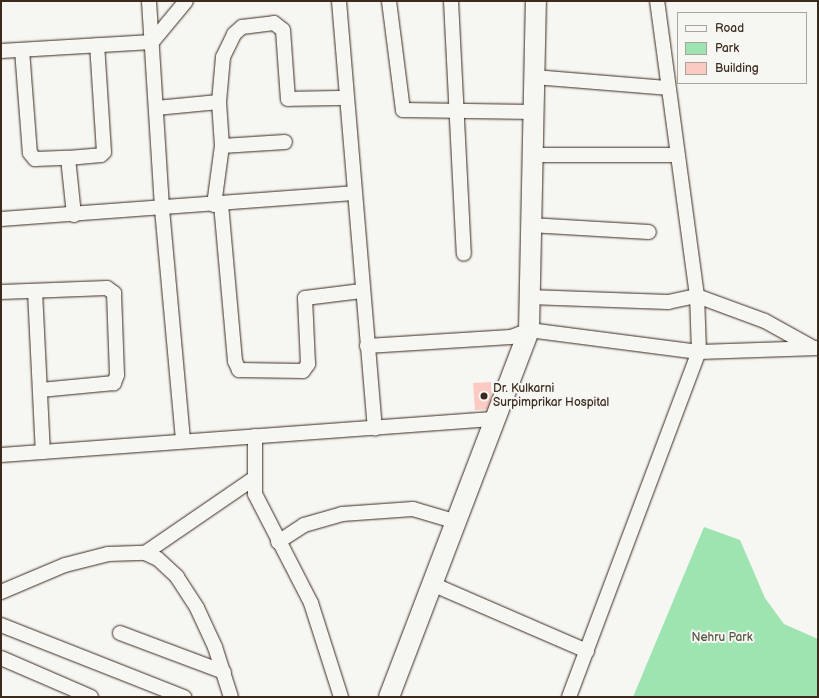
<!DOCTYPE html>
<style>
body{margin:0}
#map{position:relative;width:819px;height:698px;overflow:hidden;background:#f6f6f2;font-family:"Balsamiq Sans",sans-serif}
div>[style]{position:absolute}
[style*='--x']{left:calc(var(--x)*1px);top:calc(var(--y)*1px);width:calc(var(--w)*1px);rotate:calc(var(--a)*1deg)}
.green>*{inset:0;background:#9de4b1}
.building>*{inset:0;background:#facac3}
.roads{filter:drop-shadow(0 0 1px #3b2a1e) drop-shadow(0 0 1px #3b2a1e)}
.street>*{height:14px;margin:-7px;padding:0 7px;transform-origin:7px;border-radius:7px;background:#f6f6f2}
.secondary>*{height:20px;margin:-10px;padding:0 10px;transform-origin:10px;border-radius:10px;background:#f6f6f2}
.dots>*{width:11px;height:11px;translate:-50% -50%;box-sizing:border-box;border:2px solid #f6f6f2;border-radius:50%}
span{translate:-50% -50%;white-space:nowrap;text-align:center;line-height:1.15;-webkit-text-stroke:4px #f6f6f2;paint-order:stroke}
.poi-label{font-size:12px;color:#3b2a1e}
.left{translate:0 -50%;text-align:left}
.park-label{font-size:12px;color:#545843}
.frame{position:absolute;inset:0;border:2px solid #3b2a1e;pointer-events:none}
.legend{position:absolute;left:677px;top:12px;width:130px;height:72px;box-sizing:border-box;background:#f6f6f2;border:1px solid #aba49d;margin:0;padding:5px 7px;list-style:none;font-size:12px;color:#3b2a1e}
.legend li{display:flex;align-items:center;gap:8px;height:20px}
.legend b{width:20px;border:1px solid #aba49d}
</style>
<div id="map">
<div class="green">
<i style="clip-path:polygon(704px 527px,740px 540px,765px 598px,784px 624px,818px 639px,818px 697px,633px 697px)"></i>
</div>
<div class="building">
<i style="clip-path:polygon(491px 382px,492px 409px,475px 410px,473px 383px)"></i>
</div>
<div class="roads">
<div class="street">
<i style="--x:149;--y:1;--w:208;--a:86.4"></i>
<i style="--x:162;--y:209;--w:232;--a:84.8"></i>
<i style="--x:339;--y:1;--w:429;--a:85.2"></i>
<i style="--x:389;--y:1;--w:110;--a:82.7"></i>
<i style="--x:403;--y:110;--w:130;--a:0.9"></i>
<i style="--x:451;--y:1;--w:253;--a:87.1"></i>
<i style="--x:22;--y:50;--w:103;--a:85.6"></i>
<i style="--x:30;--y:153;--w:8;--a:50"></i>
<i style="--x:35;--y:159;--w:33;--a:-2"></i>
<i style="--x:1;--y:51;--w:151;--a:-3.4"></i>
<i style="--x:152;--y:42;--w:53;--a:-50.3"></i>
<i style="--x:534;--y:77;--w:133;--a:4.7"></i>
<i style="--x:156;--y:108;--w:63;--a:-5.4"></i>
<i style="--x:222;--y:146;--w:63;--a:-3.6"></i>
<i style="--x:532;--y:155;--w:145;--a:0"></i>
<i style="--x:221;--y:204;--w:158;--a:84.9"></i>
<i style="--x:235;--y:361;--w:10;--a:66"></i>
<i style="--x:239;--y:370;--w:64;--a:0.9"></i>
<i style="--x:303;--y:371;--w:9;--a:-54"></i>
<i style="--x:308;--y:364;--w:66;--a:-92.6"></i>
<i style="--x:305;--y:298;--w:57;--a:-7"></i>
<i style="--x:214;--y:205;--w:60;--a:-82.3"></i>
<i style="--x:222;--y:146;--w:44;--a:-93.9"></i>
<i style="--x:219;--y:102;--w:45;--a:-84.9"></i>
<i style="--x:223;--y:57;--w:25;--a:-64"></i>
<i style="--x:234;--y:34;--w:11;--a:-41"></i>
<i style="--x:242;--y:27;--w:32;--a:-7"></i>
<i style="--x:274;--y:23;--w:11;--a:38"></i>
<i style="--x:283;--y:30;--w:69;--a:85.9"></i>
<i style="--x:288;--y:99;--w:58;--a:-1"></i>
<i style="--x:74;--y:215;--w:57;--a:-96"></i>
<i style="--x:68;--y:158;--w:33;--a:-5"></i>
<i style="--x:101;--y:155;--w:4;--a:-45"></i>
<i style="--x:104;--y:152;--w:107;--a:-93.7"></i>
<i style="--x:1;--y:219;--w:353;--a:-4.2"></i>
<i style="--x:530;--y:225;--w:119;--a:3.4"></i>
<i style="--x:35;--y:291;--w:161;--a:87.2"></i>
<i style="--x:1;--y:292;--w:106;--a:-2.2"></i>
<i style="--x:107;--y:288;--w:9;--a:36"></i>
<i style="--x:114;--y:293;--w:82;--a:87.9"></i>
<i style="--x:117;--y:375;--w:9;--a:111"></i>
<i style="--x:114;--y:383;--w:74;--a:174.6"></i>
<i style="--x:529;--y:297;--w:139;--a:2.1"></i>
<i style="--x:668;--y:302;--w:30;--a:-12"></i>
<i style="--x:697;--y:296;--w:72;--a:20.2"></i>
<i style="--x:765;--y:321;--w:54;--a:29"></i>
<i style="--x:367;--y:346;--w:144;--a:-3.6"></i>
<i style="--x:511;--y:337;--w:19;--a:-21"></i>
<i style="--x:529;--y:330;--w:171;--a:7.4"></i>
<i style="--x:699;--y:352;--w:119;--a:-1.9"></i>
<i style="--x:255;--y:436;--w:58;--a:90"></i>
<i style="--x:255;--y:494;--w:123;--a:62.8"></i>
<i style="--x:311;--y:603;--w:99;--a:72.3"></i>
<i style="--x:1;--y:455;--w:496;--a:-4.2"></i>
<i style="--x:278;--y:542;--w:31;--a:-33"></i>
<i style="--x:304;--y:525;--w:40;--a:-16"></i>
<i style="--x:342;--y:514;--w:71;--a:-4"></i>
<i style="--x:413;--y:509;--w:46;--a:16.5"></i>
<i style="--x:145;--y:553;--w:131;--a:-34.4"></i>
<i style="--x:432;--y:584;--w:169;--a:23.4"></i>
<i style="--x:1;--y:592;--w:69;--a:-22.9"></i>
<i style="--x:65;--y:565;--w:44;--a:-14.3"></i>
<i style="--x:108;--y:554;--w:37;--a:-2"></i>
<i style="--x:145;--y:553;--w:14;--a:25"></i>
<i style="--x:158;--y:559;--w:26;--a:43"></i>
<i style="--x:177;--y:577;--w:37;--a:57"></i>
<i style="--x:197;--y:608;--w:43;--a:65.2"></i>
<i style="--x:215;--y:647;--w:52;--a:72.3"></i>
<i style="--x:1;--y:625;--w:197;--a:21.5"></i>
<i style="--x:120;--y:633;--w:111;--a:20.6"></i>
<i style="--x:1;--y:658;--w:98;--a:23.4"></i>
<i style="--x:569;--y:697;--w:369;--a:-69.4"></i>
<i style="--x:699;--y:352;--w:56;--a:-92"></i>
<i style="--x:697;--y:296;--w:298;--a:-97.7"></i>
</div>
<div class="secondary">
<i style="--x:389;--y:697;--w:393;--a:-69.1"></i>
<i style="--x:529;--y:330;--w:329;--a:-88.8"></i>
</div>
</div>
<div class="dots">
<i style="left:484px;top:396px;background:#3b2a1e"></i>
</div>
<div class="poi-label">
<span class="left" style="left:493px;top:396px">Dr. Kulkarni<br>Surpimprikar Hospital</span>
</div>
<div class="park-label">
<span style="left:722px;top:638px">Nehru Park</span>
</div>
<div class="frame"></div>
<ul class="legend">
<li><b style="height:5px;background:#f6f6f2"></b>Road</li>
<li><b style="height:11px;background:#9de4b1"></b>Park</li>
<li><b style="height:11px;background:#facac3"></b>Building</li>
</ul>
</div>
